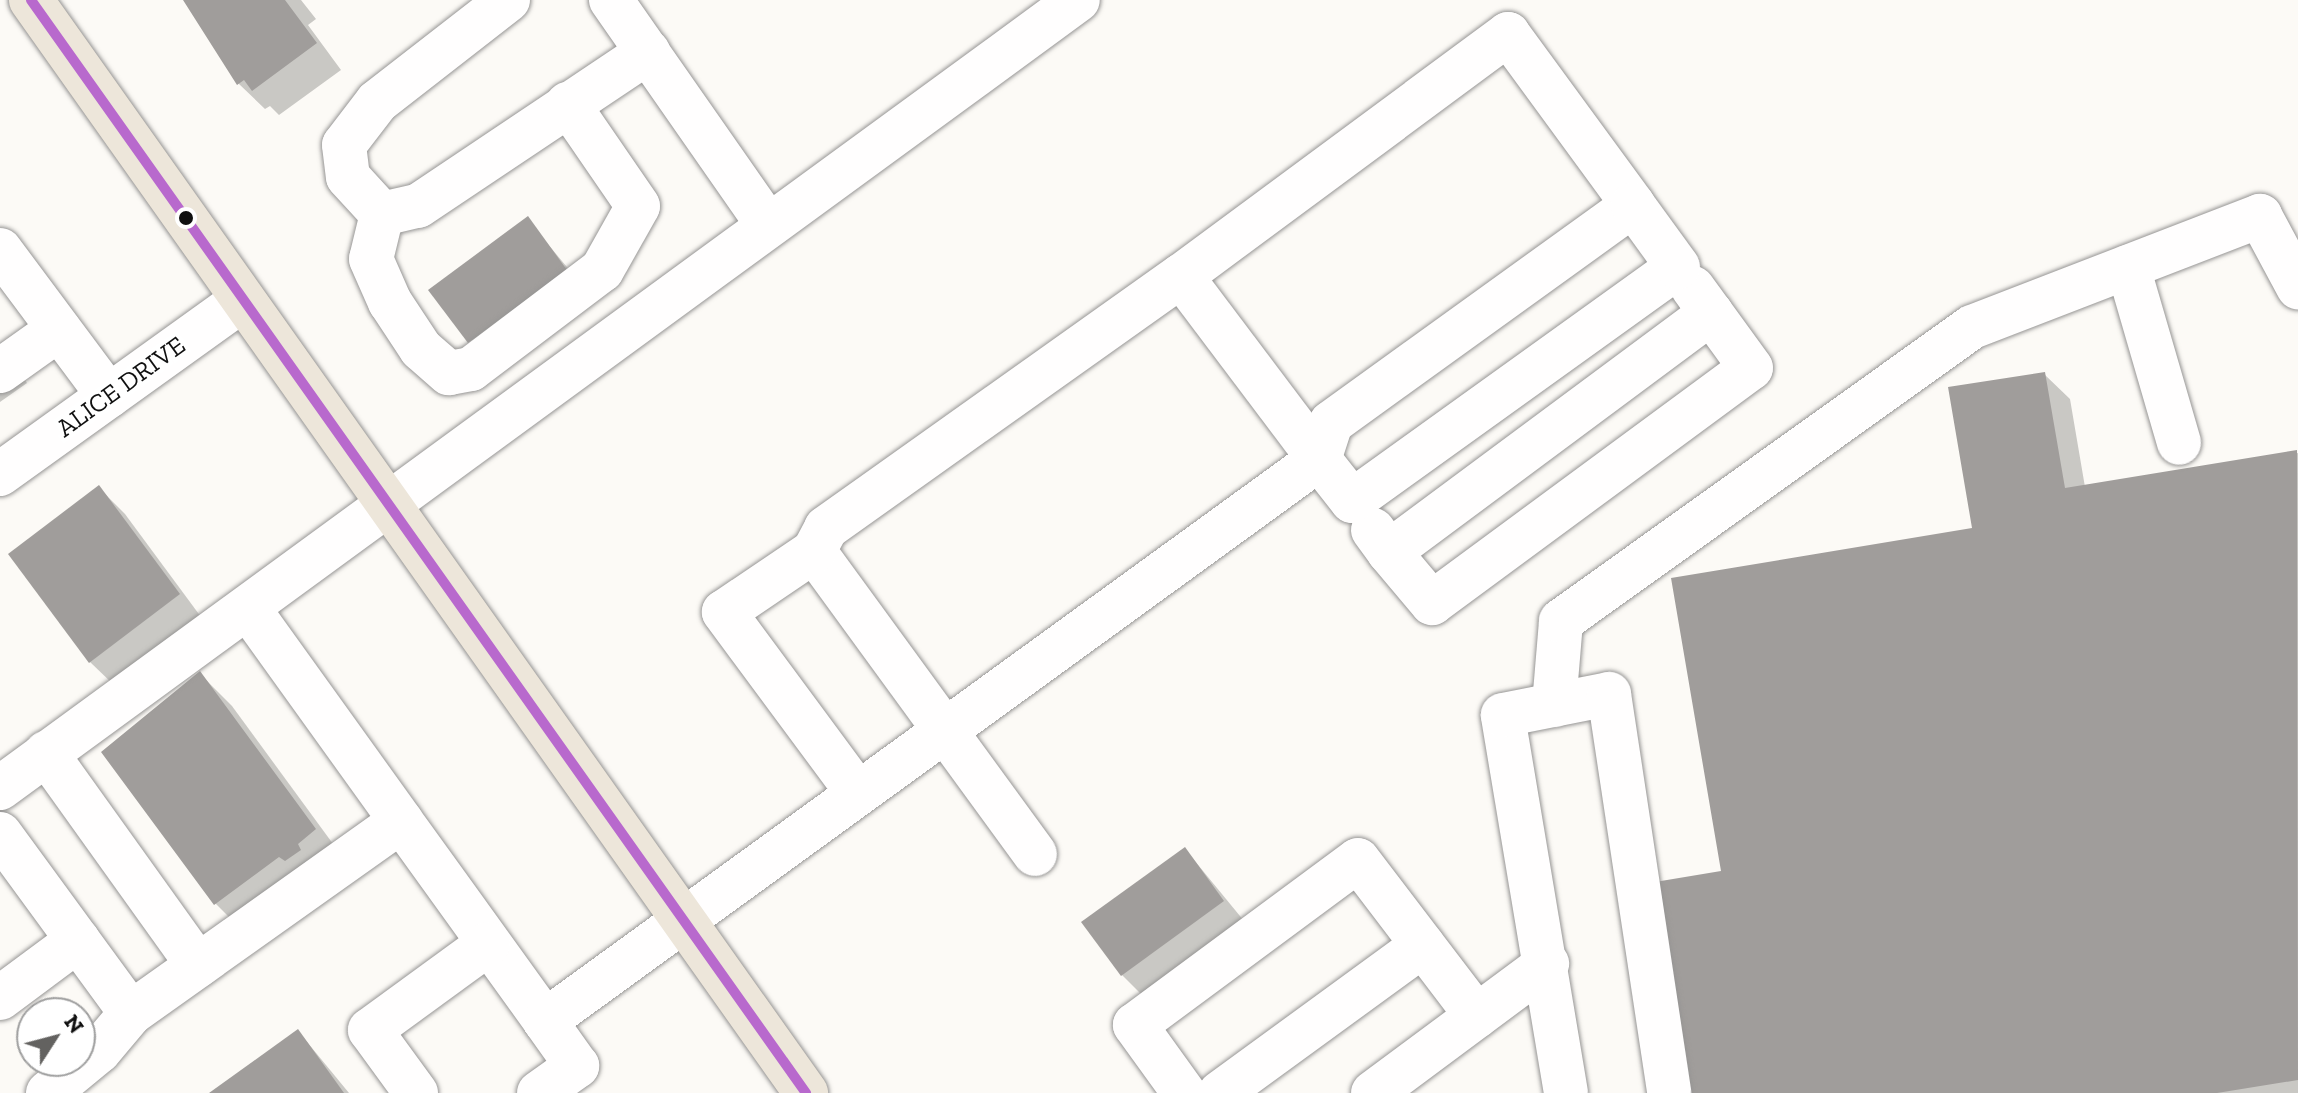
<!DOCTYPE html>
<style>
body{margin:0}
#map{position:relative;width:2298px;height:1093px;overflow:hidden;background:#fcfaf6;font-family:"Zilla Slab",serif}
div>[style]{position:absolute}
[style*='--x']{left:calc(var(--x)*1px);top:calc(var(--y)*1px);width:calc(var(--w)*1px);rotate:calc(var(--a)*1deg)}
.shadow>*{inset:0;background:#0003}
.building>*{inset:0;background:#a09d9b}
.roads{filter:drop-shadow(0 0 2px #969594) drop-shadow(0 0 2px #969594)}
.minor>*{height:44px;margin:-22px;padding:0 22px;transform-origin:22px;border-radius:22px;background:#fffefe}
.major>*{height:44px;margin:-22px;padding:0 22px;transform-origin:22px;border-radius:22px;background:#ede6da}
.bus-1>*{height:10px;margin:-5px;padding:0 5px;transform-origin:5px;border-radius:5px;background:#b869cd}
.dots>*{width:22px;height:22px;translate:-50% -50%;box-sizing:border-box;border:4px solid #fff;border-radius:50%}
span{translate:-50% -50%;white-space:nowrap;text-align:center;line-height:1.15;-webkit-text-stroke:8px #fff;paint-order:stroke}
.street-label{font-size:26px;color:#101010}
.north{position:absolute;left:16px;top:997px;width:80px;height:80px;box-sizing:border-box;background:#fff;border:2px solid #9f9f9f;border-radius:50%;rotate:54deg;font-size:22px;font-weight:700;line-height:32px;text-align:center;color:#101010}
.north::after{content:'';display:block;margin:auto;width:28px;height:36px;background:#636260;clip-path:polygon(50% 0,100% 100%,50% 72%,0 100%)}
</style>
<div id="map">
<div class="shadow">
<i style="clip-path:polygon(185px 0,301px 0,316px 19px,308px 25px,341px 70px,279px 115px,270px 106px,265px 109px,239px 84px)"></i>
<i style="clip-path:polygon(527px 219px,591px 296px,495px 368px,431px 290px)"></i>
<i style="clip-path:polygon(0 345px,27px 383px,0 402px)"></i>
<i style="clip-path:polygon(2044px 374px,2070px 399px,2085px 487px,2298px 453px,2298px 1093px,1692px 1093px,1723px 872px,1975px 529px)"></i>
<i style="clip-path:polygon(99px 488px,125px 514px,204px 621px,116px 687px,90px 662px)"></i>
<i style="clip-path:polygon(200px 674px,232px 706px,347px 863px,248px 936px,215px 903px)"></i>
<i style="clip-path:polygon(1185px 849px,1249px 927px,1148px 1001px,1122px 975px)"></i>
<i style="clip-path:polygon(298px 1031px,349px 1093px,212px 1093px)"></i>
</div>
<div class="building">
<i style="clip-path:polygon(183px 0,285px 0,317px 43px,252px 91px,244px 80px,237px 85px)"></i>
<i style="clip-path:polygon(528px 216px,567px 270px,468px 343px,428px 290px)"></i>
<i style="clip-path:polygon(2045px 372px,2065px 488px,2297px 450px,2298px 1080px,2217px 1093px,1690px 1093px,1655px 882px,1721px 871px,1671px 578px,1972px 528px,1948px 387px)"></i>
<i style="clip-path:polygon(99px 485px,180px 594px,89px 663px,8px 554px)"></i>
<i style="clip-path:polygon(200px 671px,316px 829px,298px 844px,301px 850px,285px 861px,279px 857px,214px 905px,101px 752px)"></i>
<i style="clip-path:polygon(1185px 847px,1224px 901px,1121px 976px,1081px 922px)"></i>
<i style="clip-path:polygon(298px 1029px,344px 1093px,209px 1093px)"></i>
</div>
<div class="roads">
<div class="minor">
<i style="--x:508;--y:0;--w:166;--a:142.1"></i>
<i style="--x:377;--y:102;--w:54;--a:127.5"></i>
<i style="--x:344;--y:145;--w:32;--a:83"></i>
<i style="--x:348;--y:177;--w:50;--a:47.4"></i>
<i style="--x:382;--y:214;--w:37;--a:-13"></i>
<i style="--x:418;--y:206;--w:277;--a:-33.8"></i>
<i style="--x:611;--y:0;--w:273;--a:55.1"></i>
<i style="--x:382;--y:214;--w:46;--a:103.7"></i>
<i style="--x:371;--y:259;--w:47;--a:66.2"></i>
<i style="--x:390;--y:302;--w:56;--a:56.6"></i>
<i style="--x:421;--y:349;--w:37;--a:41"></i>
<i style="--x:449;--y:373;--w:22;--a:-10"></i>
<i style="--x:471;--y:369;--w:164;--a:-37.1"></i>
<i style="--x:602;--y:270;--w:73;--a:-60.6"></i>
<i style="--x:638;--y:206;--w:124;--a:-124.5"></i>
<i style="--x:0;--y:250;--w:182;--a:53.3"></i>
<i style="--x:2128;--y:267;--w:183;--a:73.8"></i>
<i style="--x:0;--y:371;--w:72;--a:-35.4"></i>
<i style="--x:0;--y:474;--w:298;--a:-35.7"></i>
<i style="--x:1373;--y:530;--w:27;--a:54"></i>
<i style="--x:1389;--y:552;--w:401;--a:-36.6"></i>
<i style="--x:1711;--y:313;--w:31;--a:-126"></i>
<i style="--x:814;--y:551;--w:375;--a:53.9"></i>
<i style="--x:1389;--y:552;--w:67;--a:49.9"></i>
<i style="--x:1432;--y:603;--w:396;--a:-36.4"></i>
<i style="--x:1751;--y:368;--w:68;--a:-126"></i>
<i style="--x:248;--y:608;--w:262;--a:54.3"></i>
<i style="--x:1554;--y:705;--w:84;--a:-85.2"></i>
<i style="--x:1561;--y:621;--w:505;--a:-35.58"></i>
<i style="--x:1972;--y:327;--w:309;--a:-21.1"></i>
<i style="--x:2260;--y:216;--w:81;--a:61.8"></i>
<i style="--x:46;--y:753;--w:261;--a:54.4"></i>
<i style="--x:0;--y:788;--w:1335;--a:-36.17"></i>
<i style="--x:857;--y:792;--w:224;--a:-126.5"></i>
<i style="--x:724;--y:612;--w:109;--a:-34.1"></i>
<i style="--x:814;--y:551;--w:26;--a:-62"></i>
<i style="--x:826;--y:528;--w:435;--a:-35.4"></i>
<i style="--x:0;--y:834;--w:222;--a:53.8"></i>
<i style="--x:0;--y:998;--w:97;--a:-36.6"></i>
<i style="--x:48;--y:1093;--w:66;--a:-39.5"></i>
<i style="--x:99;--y:1051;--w:50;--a:-49.9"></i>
<i style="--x:131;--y:1013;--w:331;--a:-35.4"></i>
<i style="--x:401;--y:821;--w:246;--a:54.2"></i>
<i style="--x:545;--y:1021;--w:957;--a:-35.98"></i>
<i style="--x:1319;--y:459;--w:229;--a:-127"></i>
<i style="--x:1181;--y:276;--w:407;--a:-36.5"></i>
<i style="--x:1508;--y:34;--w:212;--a:53.8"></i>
<i style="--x:1633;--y:205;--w:372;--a:144.2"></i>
<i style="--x:1331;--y:423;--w:38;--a:108"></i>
<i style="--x:1319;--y:459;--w:53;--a:51.8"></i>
<i style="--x:1352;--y:501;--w:401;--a:-35.7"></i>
<i style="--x:1678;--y:267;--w:77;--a:-126"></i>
<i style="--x:416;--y:1093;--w:78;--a:-126.1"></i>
<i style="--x:370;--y:1030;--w:146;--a:-36.1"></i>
<i style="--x:539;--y:1093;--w:47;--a:-35.4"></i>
<i style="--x:577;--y:1066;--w:55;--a:-125.4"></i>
<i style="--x:1184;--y:1093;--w:84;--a:-125.8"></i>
<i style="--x:1135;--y:1025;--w:277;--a:-36.5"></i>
<i style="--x:1358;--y:860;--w:196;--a:52.7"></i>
<i style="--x:1220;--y:1093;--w:251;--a:-36.1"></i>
<i style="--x:1373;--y:1093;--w:217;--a:-36.6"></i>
<i style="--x:1566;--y:1093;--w:383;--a:-99.5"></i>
<i style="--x:1503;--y:715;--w:108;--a:-11.2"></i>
<i style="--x:1609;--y:694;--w:403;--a:81.4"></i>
</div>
<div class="major">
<i style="--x:31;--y:0;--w:1340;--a:54.66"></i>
</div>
</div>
<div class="bus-1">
<i style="--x:31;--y:0;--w:1340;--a:54.66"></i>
</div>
<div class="dots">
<i style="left:186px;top:218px;background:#101010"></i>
</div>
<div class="street-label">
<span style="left:121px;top:387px;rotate:-36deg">ALICE DRIVE</span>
</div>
<div class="north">N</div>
</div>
